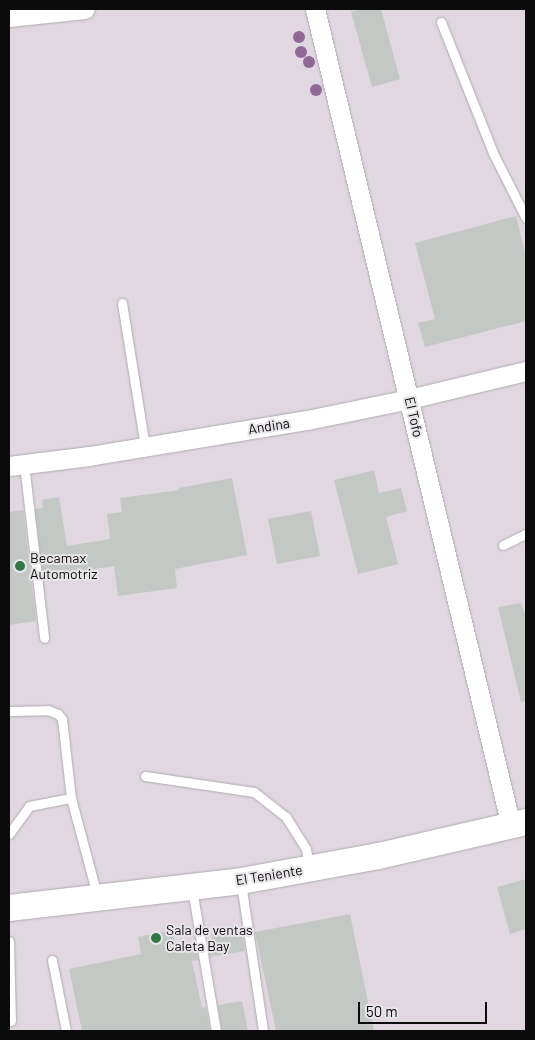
<!DOCTYPE html>
<style>
body{margin:0}
#map{position:relative;width:535px;height:1040px;overflow:hidden;background:#e8e5e9;font-family:Barlow,sans-serif}
div>[style]{position:absolute}
[style*='--x']{left:calc(var(--x)*1px);top:calc(var(--y)*1px);width:calc(var(--w)*1px);rotate:calc(var(--a)*1deg)}
.built>*{inset:0;background:#e0d7e1}
.building>*{inset:0;background:#c4c8c4}
.roads{filter:drop-shadow(0 0 1px #afabaf) drop-shadow(0 0 1px #afabaf)}
.service>*{height:9px;margin:-4.5px;padding:0 4.5px;transform-origin:4.5px;border-radius:4.5px;background:#fff}
.minor>*{height:19px;margin:-9.5px;padding:0 9.5px;transform-origin:9.5px;border-radius:9.5px;background:#fff}
.secondary>*{height:26px;margin:-13px;padding:0 13px;transform-origin:13px;border-radius:13px;background:#fff}
.trees>*{width:12px;height:12px;margin:-6px;border-radius:50%;background:#906797}
.dots>*{width:14px;height:14px;translate:-50% -50%;box-sizing:border-box;border:2px solid #e8e5e9;border-radius:50%}
span{translate:-50% -50%;white-space:nowrap;text-align:center;line-height:1.15;-webkit-text-stroke:4px #e8e5e9;paint-order:stroke}
.street-label{font-size:14px;color:#0c0b0c}
.poi-label{font-size:14px;color:#0c0b0c}
.left{translate:0 -50%;text-align:left}
.frame{position:absolute;inset:0;border:10px solid #0c0b0c;pointer-events:none}
.scale{position:absolute;left:358px;top:1002px;width:129px;height:22px;box-sizing:border-box;border:2px solid #0c0b0c;border-top:0;padding-left:6px;font-size:15px;line-height:18px;white-space:nowrap;color:#0c0b0c;-webkit-text-stroke:4px #e8e5e9;paint-order:stroke}
</style>
<div id="map">
<div class="built">
<i style="clip-path:polygon(9px 9px,526px 9px,526px 1031px,9px 1031px)"></i>
</div>
<div class="building">
<i style="clip-path:polygon(363px 9px,381px 9px,400px 79px,372px 87px,351px 12px)"></i>
<i style="clip-path:polygon(516px 216px,526px 257px,526px 321px,425px 347px,418px 323px,435px 319px,415px 243px)"></i>
<i style="clip-path:polygon(374px 470px,379px 493px,401px 488px,407px 511px,386px 517px,398px 564px,358px 574px,334px 480px)"></i>
<i style="clip-path:polygon(232px 478px,247px 555px,175px 569px,177px 588px,118px 596px,114px 566px,43px 577px,35px 509px,43px 508px,42px 500px,59px 497px,67px 546px,110px 539px,107px 514px,122px 512px,120px 498px,180px 490px,179px 488px)"></i>
<i style="clip-path:polygon(23px 510px,36px 621px,9px 625px,9px 512px)"></i>
<i style="clip-path:polygon(311px 511px,320px 556px,277px 564px,268px 519px)"></i>
<i style="clip-path:polygon(521px 603px,526px 616px,526px 701px,521px 702px,498px 607px)"></i>
<i style="clip-path:polygon(526px 879px,526px 929px,510px 934px,497px 887px)"></i>
<i style="clip-path:polygon(350px 914px,374px 1031px,276px 1031px,255px 932px)"></i>
<i style="clip-path:polygon(172px 930px,176px 947px,195px 944px,198px 960px,192px 961px,202px 1008px,206px 1007px,210px 1031px,82px 1031px,69px 969px,141px 954px,138px 937px)"></i>
<i style="clip-path:polygon(230px 930px,231px 937px,242px 935px,245px 951px,210px 957px,207px 941px,212px 940px,211px 934px)"></i>
<i style="clip-path:polygon(242px 1001px,248px 1031px,222px 1031px,218px 1005px)"></i>
</div>
<div class="roads">
<div class="service">
<i style="--x:441;--y:22;--w:141;--a:68.3"></i>
<i style="--x:493;--y:153;--w:73;--a:63.1"></i>
<i style="--x:122;--y:303;--w:146;--a:80.9"></i>
<i style="--x:24;--y:464;--w:175;--a:83.4"></i>
<i style="--x:503;--y:545;--w:25;--a:-26"></i>
<i style="--x:9;--y:711;--w:39;--a:-1"></i>
<i style="--x:48;--y:710;--w:11;--a:22"></i>
<i style="--x:58;--y:714;--w:6;--a:51"></i>
<i style="--x:62;--y:719;--w:80;--a:83.5"></i>
<i style="--x:71;--y:798;--w:100;--a:75"></i>
<i style="--x:145;--y:776;--w:110;--a:8.4"></i>
<i style="--x:254;--y:792;--w:41;--a:38"></i>
<i style="--x:286;--y:817;--w:38;--a:58"></i>
<i style="--x:306;--y:849;--w:17;--a:80"></i>
<i style="--x:9;--y:834;--w:34;--a:-54"></i>
<i style="--x:29;--y:806;--w:43;--a:-10.8"></i>
<i style="--x:241;--y:883;--w:150;--a:81.5"></i>
<i style="--x:192;--y:889;--w:144;--a:80.4"></i>
<i style="--x:9;--y:941;--w:80;--a:88.6"></i>
<i style="--x:52;--y:960;--w:72;--a:78.8"></i>
</div>
<div class="minor">
<i style="--x:315;--y:9;--w:840;--a:76.51"></i>
<i style="--x:9;--y:17;--w:76;--a:-6"></i>
<i style="--x:9;--y:466;--w:81;--a:-7.1"></i>
<i style="--x:89;--y:456;--w:221;--a:-9.4"></i>
<i style="--x:307;--y:420;--w:104;--a:-11.6"></i>
<i style="--x:409;--y:399;--w:120;--a:-13.5"></i>
</div>
<div class="secondary">
<i style="--x:9;--y:908;--w:234;--a:-6.6"></i>
<i style="--x:241;--y:881;--w:140;--a:-10.3"></i>
<i style="--x:379;--y:856;--w:151;--a:-13"></i>
</div>
</div>
<div class="trees">
<i style="left:299px;top:37px"></i>
<i style="left:301px;top:52px"></i>
<i style="left:309px;top:62px"></i>
<i style="left:316px;top:90px"></i>
</div>
<div class="dots">
<i style="left:20px;top:566px;background:#307744"></i>
<i style="left:156px;top:938px;background:#307744"></i>
</div>
<div class="street-label">
<span style="left:414px;top:417px;rotate:77deg">El Tofo</span>
<span style="left:269px;top:426px;rotate:-9deg">Andina</span>
<span style="left:269px;top:875px;rotate:-9deg">El Teniente</span>
</div>
<div class="poi-label">
<span class="left" style="left:30px;top:566px">Becamax<br>Automotriz</span>
<span class="left" style="left:166px;top:938px">Sala de ventas<br>Caleta Bay</span>
</div>
<div class="frame"></div>
<div class="scale">50 m</div>
</div>
